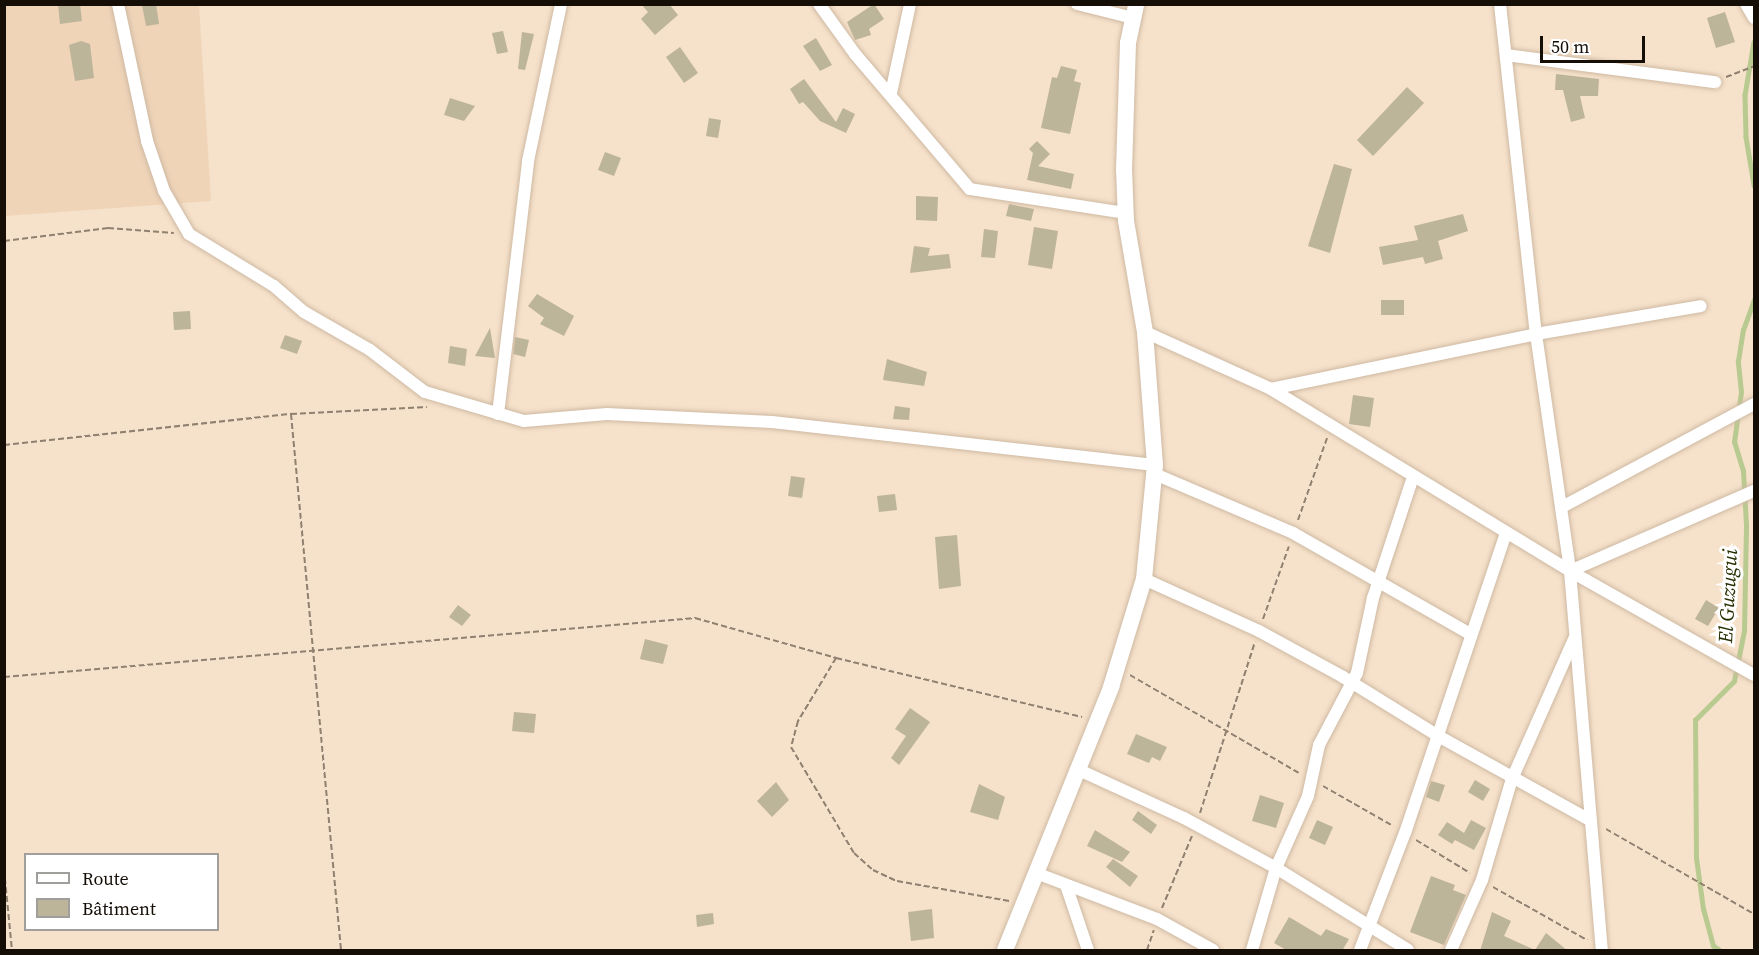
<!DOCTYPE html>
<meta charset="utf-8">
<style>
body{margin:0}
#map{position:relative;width:1759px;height:955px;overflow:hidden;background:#f6e1ca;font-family:"Source Serif 4",serif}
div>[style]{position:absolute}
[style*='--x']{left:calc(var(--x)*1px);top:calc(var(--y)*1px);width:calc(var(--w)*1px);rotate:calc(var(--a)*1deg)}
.built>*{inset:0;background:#efd4b8}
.stream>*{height:4.5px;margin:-2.25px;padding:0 2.25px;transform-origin:2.25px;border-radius:2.25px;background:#b9ca90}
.building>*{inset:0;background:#bcb59a}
.path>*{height:2px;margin-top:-1px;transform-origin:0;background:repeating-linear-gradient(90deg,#8f8070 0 6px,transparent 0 9px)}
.roads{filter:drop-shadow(0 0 2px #ceb9a3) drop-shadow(0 0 2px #ceb9a3)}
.street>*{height:12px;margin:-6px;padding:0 6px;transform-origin:6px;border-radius:6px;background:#fff}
.secondary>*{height:16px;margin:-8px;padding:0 8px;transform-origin:8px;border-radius:8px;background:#fff}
span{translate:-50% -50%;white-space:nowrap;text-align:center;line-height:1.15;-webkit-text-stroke:6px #fff;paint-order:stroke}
.water-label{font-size:20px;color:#252f02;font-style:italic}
.frame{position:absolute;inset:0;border:6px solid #150e07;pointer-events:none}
.legend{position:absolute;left:24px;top:853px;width:195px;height:78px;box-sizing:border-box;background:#fff;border:2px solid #a19f9c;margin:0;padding:8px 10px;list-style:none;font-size:18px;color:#150e07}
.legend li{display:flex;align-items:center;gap:12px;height:30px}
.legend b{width:30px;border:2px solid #a19f9c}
.scale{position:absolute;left:1540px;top:36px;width:105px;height:27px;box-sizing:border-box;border:3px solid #150e07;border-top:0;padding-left:8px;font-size:18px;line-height:21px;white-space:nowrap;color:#150e07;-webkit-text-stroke:4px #fff;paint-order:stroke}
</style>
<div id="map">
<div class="built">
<i style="clip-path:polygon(5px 5px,199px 5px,211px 201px,5px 216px)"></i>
</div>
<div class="stream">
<i style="--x:1754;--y:42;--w:54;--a:99.6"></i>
<i style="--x:1745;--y:95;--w:42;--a:88.6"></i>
<i style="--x:1746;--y:137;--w:49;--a:80.5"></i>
<i style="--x:1719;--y:950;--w:7;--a:-146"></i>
<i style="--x:1713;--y:946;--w:38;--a:-105"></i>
<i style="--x:1703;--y:909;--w:51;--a:-97.8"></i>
<i style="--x:1696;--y:858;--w:138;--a:-90.4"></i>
<i style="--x:1695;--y:720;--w:55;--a:-45"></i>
<i style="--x:1734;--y:681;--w:51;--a:-78.7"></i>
<i style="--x:1744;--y:631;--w:106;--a:-88.9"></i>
<i style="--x:1746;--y:525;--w:54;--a:-93.2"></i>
<i style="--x:1743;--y:471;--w:30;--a:-107"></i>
<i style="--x:1734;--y:442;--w:50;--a:-82"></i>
<i style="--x:1741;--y:392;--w:31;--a:-96"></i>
<i style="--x:1738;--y:361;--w:31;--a:-81"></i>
<i style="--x:1743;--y:330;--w:33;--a:-70"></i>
</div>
<div class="building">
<i style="clip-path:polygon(58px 4px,80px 4px,82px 21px,60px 24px)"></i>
<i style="clip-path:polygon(156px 4px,159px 24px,146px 26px,142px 5px)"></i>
<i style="clip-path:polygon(641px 4px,669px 4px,678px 15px,655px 35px,641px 19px,648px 12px)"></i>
<i style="clip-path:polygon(874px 4px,884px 19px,869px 29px,871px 35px,855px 40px,847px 22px)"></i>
<i style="clip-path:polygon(1725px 12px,1735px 42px,1716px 48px,1707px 18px)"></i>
<i style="clip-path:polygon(503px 31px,508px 52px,497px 54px,492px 33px)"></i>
<i style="clip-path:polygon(522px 32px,534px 34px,525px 70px,518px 69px)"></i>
<i style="clip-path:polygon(816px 38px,832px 65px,820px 71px,803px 46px)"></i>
<i style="clip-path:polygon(81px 41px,90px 44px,94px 78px,75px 81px,69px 45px)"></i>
<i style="clip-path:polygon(680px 47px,698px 73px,684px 83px,666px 57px)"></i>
<i style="clip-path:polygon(1061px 66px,1077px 70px,1074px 81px,1081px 83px,1070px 134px,1041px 128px,1052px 77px,1057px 78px)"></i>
<i style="clip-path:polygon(1556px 74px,1599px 79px,1598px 96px,1580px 96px,1585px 118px,1571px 122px,1563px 90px,1555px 90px)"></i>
<i style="clip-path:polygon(804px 79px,836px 122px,843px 108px,855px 114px,846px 133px,820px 121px,803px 102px,799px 104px,790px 89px)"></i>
<i style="clip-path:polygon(1407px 87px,1424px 103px,1373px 156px,1357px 140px)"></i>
<i style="clip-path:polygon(450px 98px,475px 106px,464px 121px,444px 115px)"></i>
<i style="clip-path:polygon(709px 118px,721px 120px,718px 138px,706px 136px)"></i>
<i style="clip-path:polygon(1037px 141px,1050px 154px,1038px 166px,1074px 174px,1071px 189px,1027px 180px,1033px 153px,1029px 149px)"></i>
<i style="clip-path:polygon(605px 152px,621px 158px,614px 176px,598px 170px)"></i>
<i style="clip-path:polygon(1334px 164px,1352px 169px,1330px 253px,1308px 246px)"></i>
<i style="clip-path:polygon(916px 196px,938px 197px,937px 221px,916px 220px)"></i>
<i style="clip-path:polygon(1009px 204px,1034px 209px,1031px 221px,1006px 216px)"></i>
<i style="clip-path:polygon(1463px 214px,1468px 231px,1438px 241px,1443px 259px,1425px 264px,1423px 257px,1383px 265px,1379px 247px,1418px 240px,1414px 226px)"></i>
<i style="clip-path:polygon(1034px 227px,1058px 231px,1052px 269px,1028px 265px)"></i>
<i style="clip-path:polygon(984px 229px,998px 231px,995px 258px,981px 257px)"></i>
<i style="clip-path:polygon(914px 246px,930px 248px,928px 256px,949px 254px,951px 268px,910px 273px)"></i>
<i style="clip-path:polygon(537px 294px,574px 316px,564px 336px,540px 324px,544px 318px,528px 306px)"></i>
<i style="clip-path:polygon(1381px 300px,1404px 300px,1404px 315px,1381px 315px)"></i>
<i style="clip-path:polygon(190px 311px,191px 329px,174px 330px,173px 312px)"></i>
<i style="clip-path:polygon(490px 328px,495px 358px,475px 356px)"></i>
<i style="clip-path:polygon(285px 335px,302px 341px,297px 354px,280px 348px)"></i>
<i style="clip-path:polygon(515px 337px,529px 340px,525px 357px,513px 354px)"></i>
<i style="clip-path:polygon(450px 346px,467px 349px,465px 366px,448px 363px)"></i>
<i style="clip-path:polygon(887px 359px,927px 372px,924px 386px,883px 380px)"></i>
<i style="clip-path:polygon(1353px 395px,1374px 398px,1370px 427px,1349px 424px)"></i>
<i style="clip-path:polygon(895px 406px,910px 408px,909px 420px,893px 419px)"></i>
<i style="clip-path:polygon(791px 476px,805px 478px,802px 498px,788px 496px)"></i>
<i style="clip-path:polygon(895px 494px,897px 510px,879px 512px,877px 496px)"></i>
<i style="clip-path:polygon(957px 535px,961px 586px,939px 589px,935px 537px)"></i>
<i style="clip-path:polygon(1706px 600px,1719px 608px,1708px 626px,1695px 619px)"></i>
<i style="clip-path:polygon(458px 605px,471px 615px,462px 626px,449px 617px)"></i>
<i style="clip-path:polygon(645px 639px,668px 645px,663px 664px,640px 659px)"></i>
<i style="clip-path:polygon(910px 708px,930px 722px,899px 765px,891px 758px,906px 736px,895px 729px)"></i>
<i style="clip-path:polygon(514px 712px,536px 714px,534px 733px,512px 731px)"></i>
<i style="clip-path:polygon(1136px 734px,1167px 747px,1160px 761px,1152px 757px,1149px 763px,1127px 754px)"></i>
<i style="clip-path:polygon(1475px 780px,1490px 789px,1483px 801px,1468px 792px)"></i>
<i style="clip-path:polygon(1431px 781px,1445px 785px,1439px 802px,1426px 797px)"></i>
<i style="clip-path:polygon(776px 782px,789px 800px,772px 817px,757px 801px)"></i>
<i style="clip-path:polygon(979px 784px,1005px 797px,998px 820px,970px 812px)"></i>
<i style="clip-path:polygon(1260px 795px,1284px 803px,1276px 828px,1252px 821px)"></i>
<i style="clip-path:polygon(1138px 811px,1157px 825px,1151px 834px,1132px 820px)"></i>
<i style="clip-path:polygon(1317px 820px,1333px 827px,1325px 845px,1309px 838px)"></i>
<i style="clip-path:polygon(1471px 820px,1486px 828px,1474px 850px,1455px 840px,1452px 844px,1438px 835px,1447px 822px,1464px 833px)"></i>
<i style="clip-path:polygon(1095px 830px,1130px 852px,1122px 862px,1087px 846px)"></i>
<i style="clip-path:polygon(1113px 859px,1138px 876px,1130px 887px,1106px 867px)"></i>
<i style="clip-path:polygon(1431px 876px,1455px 885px,1453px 890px,1466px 895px,1444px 945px,1410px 932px)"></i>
<i style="clip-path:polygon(932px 909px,934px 938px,911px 941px,908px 912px)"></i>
<i style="clip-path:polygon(1492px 912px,1511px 921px,1504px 936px,1535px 950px,1546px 933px,1568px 951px,1480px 951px)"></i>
<i style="clip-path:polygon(713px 913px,714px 924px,697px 927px,696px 915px)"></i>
<i style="clip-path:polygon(1289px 917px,1321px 936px,1326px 929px,1349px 939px,1342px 951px,1288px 951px,1274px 943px)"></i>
</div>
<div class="path">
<i style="--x:1726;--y:77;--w:30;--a:-21"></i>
<i style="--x:4;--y:241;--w:105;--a:-7.1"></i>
<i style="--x:108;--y:228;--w:66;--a:4.3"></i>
<i style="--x:291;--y:414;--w:538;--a:84.67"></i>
<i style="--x:4;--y:445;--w:289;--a:-6.2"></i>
<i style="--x:291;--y:414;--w:136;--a:-2.9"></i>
<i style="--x:1298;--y:520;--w:87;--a:-70.5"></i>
<i style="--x:1263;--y:619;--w:77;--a:-70.4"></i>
<i style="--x:836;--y:658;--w:74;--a:121.1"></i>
<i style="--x:798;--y:721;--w:27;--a:105"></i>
<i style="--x:791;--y:747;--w:123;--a:59.3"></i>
<i style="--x:854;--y:853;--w:25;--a:42"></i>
<i style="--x:873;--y:870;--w:26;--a:25"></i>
<i style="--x:897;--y:881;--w:114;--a:10.1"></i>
<i style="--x:1130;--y:675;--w:195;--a:30.1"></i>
<i style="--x:4;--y:677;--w:694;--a:-4.88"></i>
<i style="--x:695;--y:618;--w:147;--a:15.8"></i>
<i style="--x:836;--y:658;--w:253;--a:13.5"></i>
<i style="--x:1323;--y:786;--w:81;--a:29.7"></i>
<i style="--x:1200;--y:813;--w:180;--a:-72.2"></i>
<i style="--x:1606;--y:829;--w:171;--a:29.9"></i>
<i style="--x:1416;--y:840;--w:63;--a:31.4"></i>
<i style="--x:4;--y:869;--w:81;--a:84.4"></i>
<i style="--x:1493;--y:887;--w:108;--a:29.4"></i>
<i style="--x:1162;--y:908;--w:78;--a:-67.4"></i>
<i style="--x:1147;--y:950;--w:21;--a:-71"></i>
</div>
<div class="roads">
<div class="street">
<i style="--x:118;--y:4;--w:140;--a:78"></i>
<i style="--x:147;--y:141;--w:53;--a:71.2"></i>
<i style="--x:164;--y:191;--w:50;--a:59.8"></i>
<i style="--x:189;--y:234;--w:100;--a:31.5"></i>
<i style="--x:274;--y:286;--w:40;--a:41"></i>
<i style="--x:304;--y:312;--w:76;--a:29.9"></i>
<i style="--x:370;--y:350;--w:69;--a:37.4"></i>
<i style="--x:425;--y:392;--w:103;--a:16.3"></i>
<i style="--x:524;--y:421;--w:83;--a:-4.8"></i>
<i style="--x:607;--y:414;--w:165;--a:2.8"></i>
<i style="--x:772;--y:422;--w:385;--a:6.4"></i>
<i style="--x:819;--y:4;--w:62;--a:54.2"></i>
<i style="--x:855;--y:54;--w:177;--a:49.6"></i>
<i style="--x:970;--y:189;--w:157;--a:8.8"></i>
<i style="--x:1077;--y:4;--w:58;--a:14"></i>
<i style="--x:1500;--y:4;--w:332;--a:83.8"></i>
<i style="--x:1536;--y:334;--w:239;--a:81.8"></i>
<i style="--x:1570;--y:571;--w:380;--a:85.2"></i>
<i style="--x:1746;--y:4;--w:16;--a:60"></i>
<i style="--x:1506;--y:55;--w:211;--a:7.4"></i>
<i style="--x:891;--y:93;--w:91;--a:-77.9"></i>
<i style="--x:1145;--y:332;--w:138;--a:24.3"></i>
<i style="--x:1271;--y:389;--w:350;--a:31.3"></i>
<i style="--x:1570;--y:571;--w:211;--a:29.5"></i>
<i style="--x:1271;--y:389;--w:271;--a:-11.7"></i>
<i style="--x:1536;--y:334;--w:167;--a:-9.6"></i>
<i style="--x:498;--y:414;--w:255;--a:-83.2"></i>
<i style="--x:528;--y:161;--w:160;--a:-78.1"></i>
<i style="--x:1155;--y:474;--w:150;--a:23.1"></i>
<i style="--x:1293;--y:533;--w:204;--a:29.7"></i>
<i style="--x:1562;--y:507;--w:218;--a:-28.2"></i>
<i style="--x:1570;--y:571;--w:201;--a:-23.5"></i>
<i style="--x:1144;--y:579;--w:126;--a:24.3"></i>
<i style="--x:1259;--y:631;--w:96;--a:28.7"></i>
<i style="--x:1343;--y:677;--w:112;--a:31.8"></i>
<i style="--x:1438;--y:736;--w:171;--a:29"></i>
<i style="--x:1079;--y:770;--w:115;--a:24.6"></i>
<i style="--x:1184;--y:818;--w:105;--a:28.5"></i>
<i style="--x:1276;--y:868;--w:155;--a:31.8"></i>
<i style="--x:1036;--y:873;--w:129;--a:20.8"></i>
<i style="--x:1157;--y:919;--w:64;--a:29"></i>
<i style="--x:1066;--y:885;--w:69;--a:71.3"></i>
<i style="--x:1252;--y:950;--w:85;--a:-73.7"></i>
<i style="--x:1276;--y:868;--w:79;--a:-66"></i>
<i style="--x:1308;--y:796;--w:52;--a:-77.8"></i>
<i style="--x:1319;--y:745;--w:81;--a:-62.2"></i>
<i style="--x:1357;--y:673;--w:77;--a:-78"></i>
<i style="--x:1373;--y:598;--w:127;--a:-71.7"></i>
<i style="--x:1360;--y:950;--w:125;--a:-69"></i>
<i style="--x:1405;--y:833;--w:317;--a:-71.4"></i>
<i style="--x:1451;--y:950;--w:77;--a:-66.1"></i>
<i style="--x:1482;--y:880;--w:105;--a:-73.5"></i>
<i style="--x:1512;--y:779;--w:153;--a:-66.1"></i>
</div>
<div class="secondary">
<i style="--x:1005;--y:950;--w:284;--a:-68"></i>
<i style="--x:1111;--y:687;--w:113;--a:-73"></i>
<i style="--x:1144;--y:579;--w:115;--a:-84.5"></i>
<i style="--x:1155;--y:465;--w:133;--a:-94.3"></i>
<i style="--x:1145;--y:332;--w:113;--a:-99.7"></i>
<i style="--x:1126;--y:221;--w:51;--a:-92.2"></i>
<i style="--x:1124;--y:170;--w:127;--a:-88.2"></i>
<i style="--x:1128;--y:43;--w:40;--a:-78"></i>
</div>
</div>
<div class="water-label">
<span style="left:1728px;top:596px;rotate:-87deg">El Guzugui</span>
</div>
<div class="frame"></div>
<ul class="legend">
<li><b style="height:8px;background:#fff"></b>Route</li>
<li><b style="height:16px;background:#bcb59a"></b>Bâtiment</li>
</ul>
<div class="scale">50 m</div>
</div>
